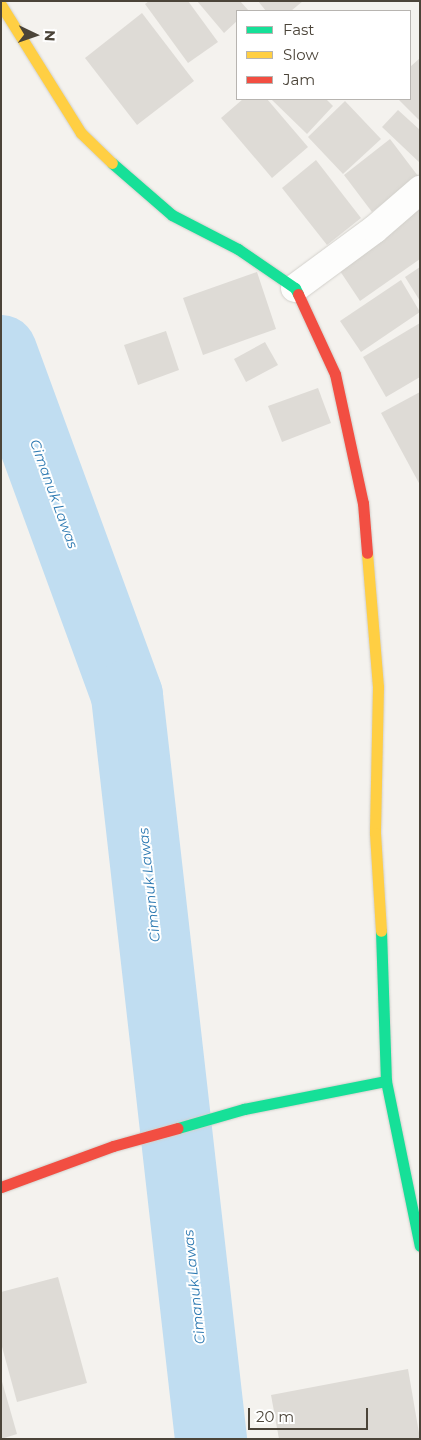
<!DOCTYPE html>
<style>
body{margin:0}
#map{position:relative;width:421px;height:1440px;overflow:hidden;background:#f4f2ee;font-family:Montserrat,sans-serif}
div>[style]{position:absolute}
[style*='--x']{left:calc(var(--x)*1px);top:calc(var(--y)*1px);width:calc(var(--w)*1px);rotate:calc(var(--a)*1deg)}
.river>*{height:72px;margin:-36px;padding:0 36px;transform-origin:36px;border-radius:36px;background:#c0ddf1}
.building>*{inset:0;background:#dedbd6}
.roads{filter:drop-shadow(0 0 1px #d2d0cb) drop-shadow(0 0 1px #d2d0cb)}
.street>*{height:28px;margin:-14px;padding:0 14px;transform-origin:14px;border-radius:14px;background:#fdfdfc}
.fast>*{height:11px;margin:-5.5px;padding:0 5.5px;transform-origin:5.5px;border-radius:5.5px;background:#16e098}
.slow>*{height:11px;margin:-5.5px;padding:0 5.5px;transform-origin:5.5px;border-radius:5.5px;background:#ffcf43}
.jam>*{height:11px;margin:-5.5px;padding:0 5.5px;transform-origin:5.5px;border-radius:5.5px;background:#f24e42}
span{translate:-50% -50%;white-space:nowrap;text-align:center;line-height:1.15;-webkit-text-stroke:4px #fff;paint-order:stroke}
.water-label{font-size:14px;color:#2e7ab2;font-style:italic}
.frame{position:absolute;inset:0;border:2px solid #4b4439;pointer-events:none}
.legend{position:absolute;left:236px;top:10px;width:175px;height:90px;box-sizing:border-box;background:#fff;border:1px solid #b7b4b0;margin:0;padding:6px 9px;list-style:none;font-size:15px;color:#4b4439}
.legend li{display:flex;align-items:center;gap:10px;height:25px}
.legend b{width:25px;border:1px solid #b7b4b0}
.north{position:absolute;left:10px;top:10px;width:50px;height:50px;-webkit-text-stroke:4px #fff;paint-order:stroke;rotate:93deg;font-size:14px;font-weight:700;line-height:20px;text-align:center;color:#4b4439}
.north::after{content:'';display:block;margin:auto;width:18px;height:22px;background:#4b4439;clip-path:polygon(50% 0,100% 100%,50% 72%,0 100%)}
.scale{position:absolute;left:248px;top:1408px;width:120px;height:22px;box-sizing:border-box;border:2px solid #4b4439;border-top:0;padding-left:6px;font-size:15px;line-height:18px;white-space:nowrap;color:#4b4439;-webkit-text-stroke:4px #fff;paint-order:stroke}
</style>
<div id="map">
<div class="river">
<i style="--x:1;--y:351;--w:367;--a:69.9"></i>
<i style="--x:127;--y:696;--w:748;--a:83.55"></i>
</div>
<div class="building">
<i style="clip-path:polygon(149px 1px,188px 1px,218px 42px,188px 63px,145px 4px)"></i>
<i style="clip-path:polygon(197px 1px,240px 1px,249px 11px,237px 11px,237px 21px,224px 33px)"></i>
<i style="clip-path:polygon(258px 1px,303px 1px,291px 11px,266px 11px)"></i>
<i style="clip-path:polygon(142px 13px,194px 81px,137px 125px,85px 58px)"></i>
<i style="clip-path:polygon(420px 58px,420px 121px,398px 99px,410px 99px,410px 67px)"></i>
<i style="clip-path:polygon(243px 99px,267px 99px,308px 147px,272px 178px,221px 118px)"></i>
<i style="clip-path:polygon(271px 99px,326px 99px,333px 106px,307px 134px)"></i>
<i style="clip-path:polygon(345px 101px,381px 139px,343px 174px,308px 137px)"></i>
<i style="clip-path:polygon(398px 110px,420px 130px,420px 163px,382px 127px)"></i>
<i style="clip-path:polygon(390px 139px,418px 176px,372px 212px,344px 175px)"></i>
<i style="clip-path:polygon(316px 160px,361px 218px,327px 245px,282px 188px)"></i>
<i style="clip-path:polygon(420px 205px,420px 259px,360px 301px,336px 265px)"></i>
<i style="clip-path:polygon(420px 267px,420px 301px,405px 277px)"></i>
<i style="clip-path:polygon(257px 272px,276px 329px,203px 355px,183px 298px)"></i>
<i style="clip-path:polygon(401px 280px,420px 312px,361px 352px,340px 321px)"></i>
<i style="clip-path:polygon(420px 323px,420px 377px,386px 397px,363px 357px)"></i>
<i style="clip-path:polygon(166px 331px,179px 370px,138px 385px,124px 345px)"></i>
<i style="clip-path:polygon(265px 342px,278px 365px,246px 382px,234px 359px)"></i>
<i style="clip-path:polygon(318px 388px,331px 423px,282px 442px,268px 406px)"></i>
<i style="clip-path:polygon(420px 392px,420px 485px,381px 413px)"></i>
<i style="clip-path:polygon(58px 1277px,87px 1383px,17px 1402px,1px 1343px,1px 1292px)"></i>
<i style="clip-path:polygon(408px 1369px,420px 1439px,279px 1439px,271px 1395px)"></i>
<i style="clip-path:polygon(1px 1378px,17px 1434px,1px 1439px)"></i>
</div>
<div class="roads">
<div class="street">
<i style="--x:295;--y:288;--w:99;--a:-36.4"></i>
<i style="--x:375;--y:229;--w:60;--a:-40.9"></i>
</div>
<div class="fast">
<i style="--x:112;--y:163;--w:79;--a:40.9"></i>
<i style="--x:172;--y:215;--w:74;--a:27.3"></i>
<i style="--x:238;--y:249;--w:69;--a:34.4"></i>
<i style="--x:295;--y:288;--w:7;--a:63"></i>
<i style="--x:381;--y:931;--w:150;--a:88.1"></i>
<i style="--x:386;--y:1081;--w:168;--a:78.4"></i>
<i style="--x:178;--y:1128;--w:69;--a:-16.1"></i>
<i style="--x:244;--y:1109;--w:145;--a:-11.2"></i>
</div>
<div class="slow">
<i style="--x:1;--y:5;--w:151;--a:58"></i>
<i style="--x:81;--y:133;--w:43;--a:44.1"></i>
<i style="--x:367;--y:553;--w:134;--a:85.3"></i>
<i style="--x:378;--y:687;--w:146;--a:91.2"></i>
<i style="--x:375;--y:833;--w:98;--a:86.5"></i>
</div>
<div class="jam">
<i style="--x:298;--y:294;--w:88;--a:65.2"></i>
<i style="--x:335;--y:374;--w:132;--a:77.8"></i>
<i style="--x:363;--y:503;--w:50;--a:85.4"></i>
<i style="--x:1;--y:1187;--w:119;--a:-20.1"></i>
<i style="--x:113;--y:1146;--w:67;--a:-15.5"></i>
</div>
</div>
<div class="water-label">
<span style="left:54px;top:494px;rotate:70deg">Cimanuk Lawas</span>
<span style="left:149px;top:885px;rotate:-96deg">Cimanuk Lawas</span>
<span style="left:194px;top:1287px;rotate:-96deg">Cimanuk Lawas</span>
</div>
<div class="frame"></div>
<ul class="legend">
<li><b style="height:6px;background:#16e098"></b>Fast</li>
<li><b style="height:6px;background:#ffcf43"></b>Slow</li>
<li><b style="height:6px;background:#f24e42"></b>Jam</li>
</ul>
<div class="north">N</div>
<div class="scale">20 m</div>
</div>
